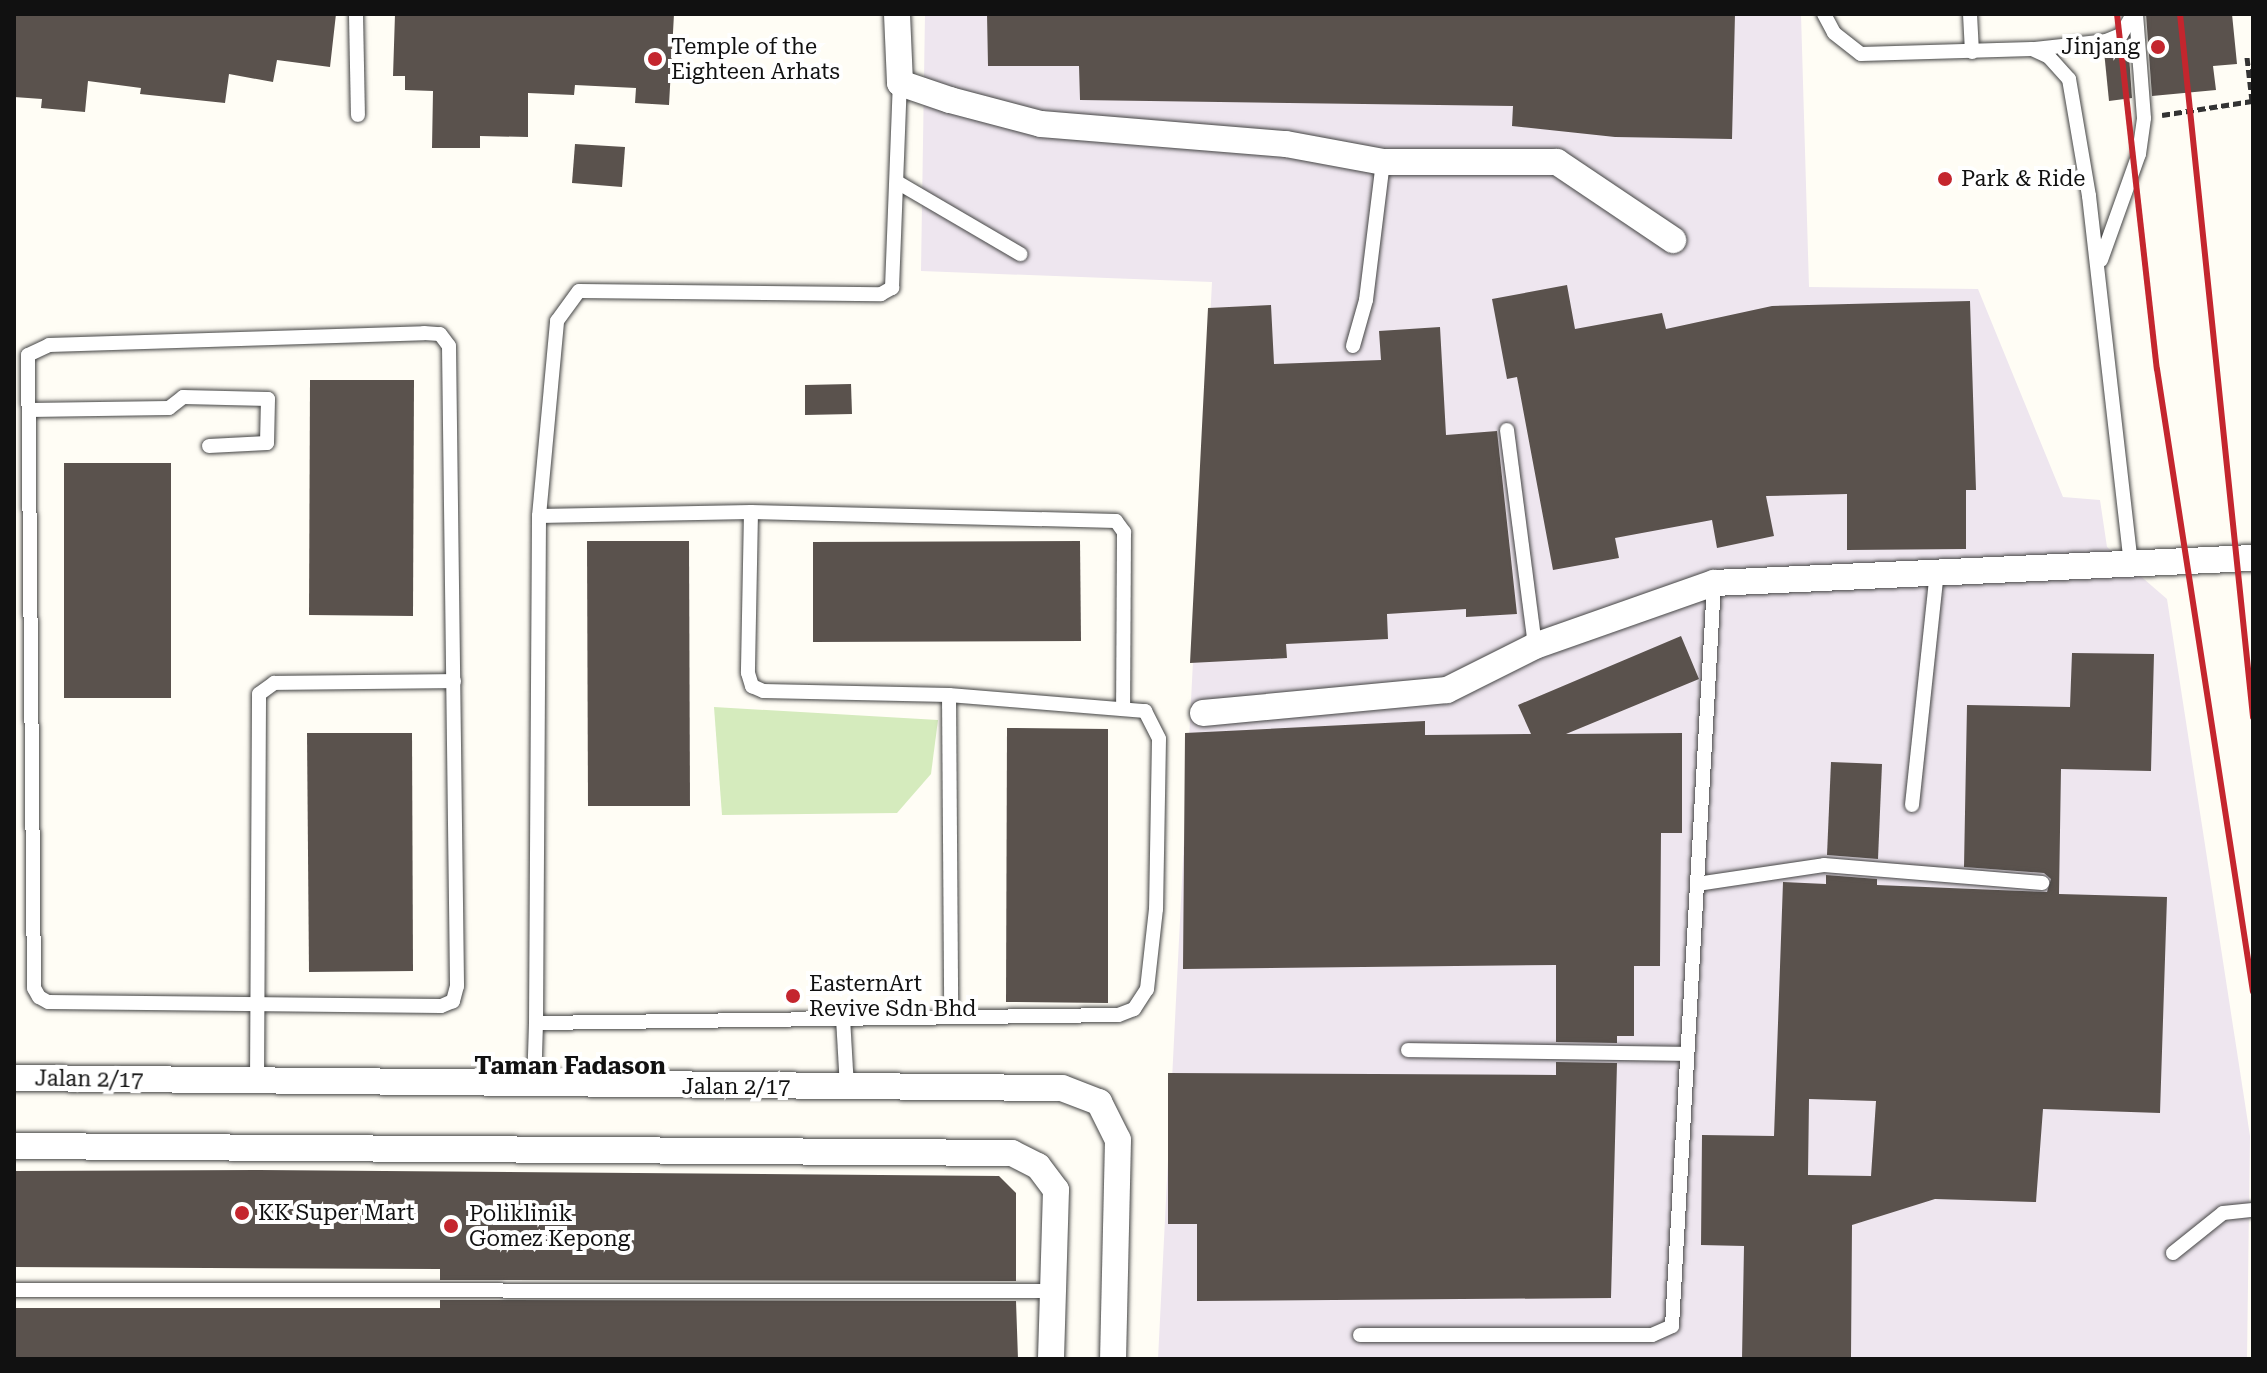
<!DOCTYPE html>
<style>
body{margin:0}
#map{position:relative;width:2267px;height:1373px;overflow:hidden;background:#fffdf5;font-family:"Roboto Serif",serif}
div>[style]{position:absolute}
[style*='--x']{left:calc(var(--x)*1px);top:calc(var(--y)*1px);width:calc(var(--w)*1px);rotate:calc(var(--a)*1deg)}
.industrial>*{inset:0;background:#eee6ef}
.green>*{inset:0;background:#d5ebbd}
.building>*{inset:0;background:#5a524d}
.path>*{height:5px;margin-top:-2.5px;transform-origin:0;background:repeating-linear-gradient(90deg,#333 0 8px,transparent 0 12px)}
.roads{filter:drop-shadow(0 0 2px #444) drop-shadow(0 0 2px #444)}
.service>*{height:14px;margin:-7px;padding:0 7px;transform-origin:7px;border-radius:7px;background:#fff}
.minor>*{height:26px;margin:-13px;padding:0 13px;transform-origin:13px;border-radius:13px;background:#fff}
.rail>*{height:6px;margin:-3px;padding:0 3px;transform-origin:3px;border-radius:3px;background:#c4262e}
.dots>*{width:22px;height:22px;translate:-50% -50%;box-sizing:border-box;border:4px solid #fff;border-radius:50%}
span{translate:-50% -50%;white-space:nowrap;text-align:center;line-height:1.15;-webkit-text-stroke:8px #fff;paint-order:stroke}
.poi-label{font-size:22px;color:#111}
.left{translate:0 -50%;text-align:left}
.right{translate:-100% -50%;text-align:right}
.street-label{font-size:22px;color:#111}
.neighbourhood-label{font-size:24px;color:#111;font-weight:700}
.frame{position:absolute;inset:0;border:16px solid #111;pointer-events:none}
</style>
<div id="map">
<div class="industrial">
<i style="clip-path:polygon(925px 14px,1801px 14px,1809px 287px,1978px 289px,2063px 497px,2100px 500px,2107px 547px,2167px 599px,2250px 1136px,2247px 1359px,1158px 1359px,1212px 282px,921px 271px)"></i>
</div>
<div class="green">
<i style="clip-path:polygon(714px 707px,938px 720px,931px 774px,897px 813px,722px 815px)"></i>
</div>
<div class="building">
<i style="clip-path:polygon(14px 14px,336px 14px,330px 67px,277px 60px,273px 82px,229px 74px,225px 103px,140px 94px,141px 88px,88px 81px,85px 112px,41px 108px,42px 99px,14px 97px)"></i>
<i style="clip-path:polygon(395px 14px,674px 14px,669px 105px,635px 103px,636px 88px,575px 85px,574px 95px,528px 93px,528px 137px,480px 136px,480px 148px,432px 148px,433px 91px,405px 90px,405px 76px,393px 76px)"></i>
<i style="clip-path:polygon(987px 14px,1735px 14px,1732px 139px,1615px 137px,1512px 126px,1513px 106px,1080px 100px,1079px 66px,988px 66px)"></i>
<i style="clip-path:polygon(2146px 14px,2232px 14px,2237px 64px,2213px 66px,2216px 90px,2152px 96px)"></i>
<i style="clip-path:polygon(2128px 42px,2132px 98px,2109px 101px,2104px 51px)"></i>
<i style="clip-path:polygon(575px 144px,625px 147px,622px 187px,572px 183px)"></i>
<i style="clip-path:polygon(1567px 285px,1575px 329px,1662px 313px,1666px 329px,1772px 306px,1970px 301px,1976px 490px,1966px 490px,1966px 549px,1847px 550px,1847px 494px,1766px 496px,1774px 536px,1717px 548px,1712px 520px,1615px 538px,1619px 558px,1553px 570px,1517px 377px,1507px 379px,1492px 299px)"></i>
<i style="clip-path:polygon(1271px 305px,1274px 364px,1381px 360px,1379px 331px,1440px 327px,1446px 435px,1497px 431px,1517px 614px,1466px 617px,1466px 609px,1387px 614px,1388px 639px,1286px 644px,1287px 658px,1190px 663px,1208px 308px)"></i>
<i style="clip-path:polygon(310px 380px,414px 380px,413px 616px,309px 615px)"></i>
<i style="clip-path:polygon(851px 384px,852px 414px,805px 415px,805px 385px)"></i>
<i style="clip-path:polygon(64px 463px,171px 463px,171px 698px,64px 698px)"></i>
<i style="clip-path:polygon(587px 541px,689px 541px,690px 806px,588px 806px)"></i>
<i style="clip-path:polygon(1080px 541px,1081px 641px,813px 642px,813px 542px)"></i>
<i style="clip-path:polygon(1681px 636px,1699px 679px,1566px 734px,1682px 733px,1682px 833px,1661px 833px,1660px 966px,1634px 966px,1634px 1036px,1617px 1036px,1617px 1043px,1556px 1042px,1556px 965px,1183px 969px,1185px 733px,1425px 721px,1425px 735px,1531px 734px,1518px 705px)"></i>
<i style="clip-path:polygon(evenodd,2072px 653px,2154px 654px,2151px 771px,2061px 769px,2059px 894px,2167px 897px,2160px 1113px,2043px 1109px,2036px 1202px,1935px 1199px,1852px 1225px,1851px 1359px,1742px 1359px,1744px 1246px,1701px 1245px,1702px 1135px,1774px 1136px,1783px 882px,1826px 884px,1826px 875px,1877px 879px,1877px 885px,2047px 892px,2051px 879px,2044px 873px,1964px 867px,1967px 705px,2070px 707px,2072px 653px,1809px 1099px,1876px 1101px,1871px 1176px,1808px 1175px,1809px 1099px)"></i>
<i style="clip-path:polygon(1007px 728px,1108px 729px,1108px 1003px,1006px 1002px)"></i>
<i style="clip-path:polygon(307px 733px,412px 733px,413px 971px,309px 972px)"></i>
<i style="clip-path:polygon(1831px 762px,1882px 764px,1878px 859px,1827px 855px)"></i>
<i style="clip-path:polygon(1556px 1062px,1617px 1063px,1611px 1298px,1197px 1301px,1197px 1224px,1168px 1224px,1168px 1073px,1556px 1075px)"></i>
<i style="clip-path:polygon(259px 1170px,999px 1176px,1016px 1193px,1016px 1281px,440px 1280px,440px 1269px,14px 1267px,14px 1171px)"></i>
<i style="clip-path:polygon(440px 1300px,1016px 1301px,1018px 1359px,14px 1359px,14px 1308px,440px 1308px)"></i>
</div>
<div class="path">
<i style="--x:2162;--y:115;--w:91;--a:-8.8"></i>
<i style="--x:2252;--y:101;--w:44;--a:-96.5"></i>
</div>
<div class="roads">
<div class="service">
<i style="--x:356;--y:14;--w:101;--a:88.9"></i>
<i style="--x:1824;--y:14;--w:21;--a:62"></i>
<i style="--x:1834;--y:33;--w:34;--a:38"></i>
<i style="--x:1861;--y:54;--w:171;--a:-1.7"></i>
<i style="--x:2032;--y:49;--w:19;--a:25"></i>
<i style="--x:2049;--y:57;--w:30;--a:48"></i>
<i style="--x:2069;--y:79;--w:119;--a:80.3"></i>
<i style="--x:2089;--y:196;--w:369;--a:83.5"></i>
<i style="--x:1970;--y:14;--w:38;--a:87"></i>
<i style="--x:2035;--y:49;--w:71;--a:-6.4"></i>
<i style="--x:2106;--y:41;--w:16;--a:-22"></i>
<i style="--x:2121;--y:35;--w:24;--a:-60"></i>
<i style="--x:897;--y:182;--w:143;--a:30.3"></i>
<i style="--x:2101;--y:260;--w:113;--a:-70.3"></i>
<i style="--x:2139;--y:154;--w:36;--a:-82"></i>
<i style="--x:2144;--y:118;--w:104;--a:-94.4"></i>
<i style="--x:424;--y:333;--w:16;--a:4"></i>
<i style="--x:440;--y:334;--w:15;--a:53"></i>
<i style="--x:449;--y:346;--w:640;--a:89.28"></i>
<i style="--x:457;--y:986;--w:16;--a:105"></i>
<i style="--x:453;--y:1001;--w:13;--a:157"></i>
<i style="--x:441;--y:1006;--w:393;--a:-179.4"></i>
<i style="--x:48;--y:1002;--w:10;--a:-151"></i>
<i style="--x:39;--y:997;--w:10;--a:-119"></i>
<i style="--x:34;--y:988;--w:633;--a:-90.54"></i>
<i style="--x:28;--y:355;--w:23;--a:-25"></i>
<i style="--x:49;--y:345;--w:375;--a:-1.8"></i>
<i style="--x:1353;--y:346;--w:48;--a:-74.2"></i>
<i style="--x:1366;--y:300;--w:139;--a:-83"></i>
<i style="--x:29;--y:410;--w:140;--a:-0.8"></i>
<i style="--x:169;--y:408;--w:18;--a:-38"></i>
<i style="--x:183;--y:397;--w:85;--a:1.3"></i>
<i style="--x:268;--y:399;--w:44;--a:91.3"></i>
<i style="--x:267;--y:443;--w:58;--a:177"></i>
<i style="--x:1507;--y:430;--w:218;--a:82.6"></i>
<i style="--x:751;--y:512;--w:161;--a:91.1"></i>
<i style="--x:748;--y:673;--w:14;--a:73"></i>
<i style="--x:752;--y:686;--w:12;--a:24"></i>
<i style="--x:763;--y:691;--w:186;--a:1.2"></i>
<i style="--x:949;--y:695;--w:197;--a:4.7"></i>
<i style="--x:1145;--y:711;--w:31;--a:63"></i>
<i style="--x:1159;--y:739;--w:170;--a:91"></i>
<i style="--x:1156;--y:909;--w:81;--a:96.4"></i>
<i style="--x:1147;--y:989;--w:24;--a:123"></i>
<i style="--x:1134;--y:1009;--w:17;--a:159"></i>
<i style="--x:1118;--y:1015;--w:582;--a:179.21"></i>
<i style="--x:536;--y:1023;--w:507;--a:-89.66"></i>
<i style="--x:539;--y:516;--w:212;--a:-1.1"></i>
<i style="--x:751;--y:512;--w:365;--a:1.4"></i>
<i style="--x:1116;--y:521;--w:14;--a:54"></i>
<i style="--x:1124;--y:532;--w:177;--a:90.3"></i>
<i style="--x:539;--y:516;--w:196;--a:-84.7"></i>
<i style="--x:557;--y:321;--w:37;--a:-54"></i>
<i style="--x:579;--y:291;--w:302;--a:0.6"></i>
<i style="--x:881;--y:294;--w:13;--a:-29"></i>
<i style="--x:892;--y:288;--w:205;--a:-87.8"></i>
<i style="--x:949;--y:695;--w:322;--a:89.6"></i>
<i style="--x:1912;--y:805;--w:234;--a:-83.9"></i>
<i style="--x:1697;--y:884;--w:128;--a:-8.5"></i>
<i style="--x:1824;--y:865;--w:219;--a:4.7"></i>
<i style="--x:843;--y:1018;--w:70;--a:86.7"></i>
<i style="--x:1408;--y:1050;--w:279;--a:0.8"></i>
<i style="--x:257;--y:1082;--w:388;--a:-89.7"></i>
<i style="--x:259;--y:694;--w:19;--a:-36"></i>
<i style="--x:274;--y:683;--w:180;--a:-0.6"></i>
<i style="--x:534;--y:1087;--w:64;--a:-88.2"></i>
<i style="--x:2173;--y:1253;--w:64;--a:-38.7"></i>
<i style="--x:2223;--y:1213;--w:30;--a:-6"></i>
<i style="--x:14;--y:1290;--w:1040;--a:0.06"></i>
<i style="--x:1360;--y:1335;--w:292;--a:0"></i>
<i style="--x:1652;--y:1335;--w:22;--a:-24"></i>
<i style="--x:1672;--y:1326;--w:744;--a:-86.76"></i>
</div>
<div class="minor">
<i style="--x:897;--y:14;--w:69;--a:87.5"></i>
<i style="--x:900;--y:83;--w:53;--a:18.8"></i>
<i style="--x:950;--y:100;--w:94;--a:14.8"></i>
<i style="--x:1041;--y:124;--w:246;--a:4.7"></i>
<i style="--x:1286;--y:144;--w:99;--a:10.5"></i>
<i style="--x:1383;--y:162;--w:174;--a:0"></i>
<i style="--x:1557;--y:162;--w:140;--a:33.9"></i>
<i style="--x:1203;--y:713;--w:245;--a:-5.4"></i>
<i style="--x:1447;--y:690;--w:98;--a:-26.6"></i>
<i style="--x:1535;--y:646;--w:190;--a:-19.4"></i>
<i style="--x:1714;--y:583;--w:540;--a:-2.66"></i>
<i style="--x:14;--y:1078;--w:1048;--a:0.55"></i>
<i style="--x:1062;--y:1088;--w:40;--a:21"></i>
<i style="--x:1099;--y:1102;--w:42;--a:63.4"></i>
<i style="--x:1118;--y:1140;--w:219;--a:91.3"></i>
<i style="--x:14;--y:1146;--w:998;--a:0.4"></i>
<i style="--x:1012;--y:1153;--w:29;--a:27"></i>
<i style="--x:1038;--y:1166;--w:30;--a:53"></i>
<i style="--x:1056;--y:1190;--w:169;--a:91.7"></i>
</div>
</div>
<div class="rail">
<i style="--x:2117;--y:14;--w:357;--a:83.6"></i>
<i style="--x:2157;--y:369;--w:630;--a:81.24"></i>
<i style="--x:2180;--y:14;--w:707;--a:84.07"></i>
</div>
<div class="dots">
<i style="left:2158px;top:47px;background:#c4262e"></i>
<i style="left:655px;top:59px;background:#c4262e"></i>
<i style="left:1945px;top:179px;background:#c4262e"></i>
<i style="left:793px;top:996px;background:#c4262e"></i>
<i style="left:242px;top:1213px;background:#c4262e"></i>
<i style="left:451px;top:1226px;background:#c4262e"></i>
</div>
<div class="poi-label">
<span class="left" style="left:671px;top:59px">Temple of the<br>Eighteen Arhats</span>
<span class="right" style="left:2140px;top:47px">Jinjang</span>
<span class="left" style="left:1961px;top:179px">Park &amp; Ride</span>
<span class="left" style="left:809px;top:996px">EasternArt<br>Revive Sdn Bhd</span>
<span class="left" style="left:258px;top:1213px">KK Super Mart</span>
<span class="left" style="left:469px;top:1226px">Poliklinik<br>Gomez Kepong</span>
</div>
<div class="street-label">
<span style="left:89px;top:1079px;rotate:1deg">Jalan 2/17</span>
<span style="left:736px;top:1087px">Jalan 2/17</span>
</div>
<div class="neighbourhood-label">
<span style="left:570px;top:1067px">Taman Fadason</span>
</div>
<div class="frame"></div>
</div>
